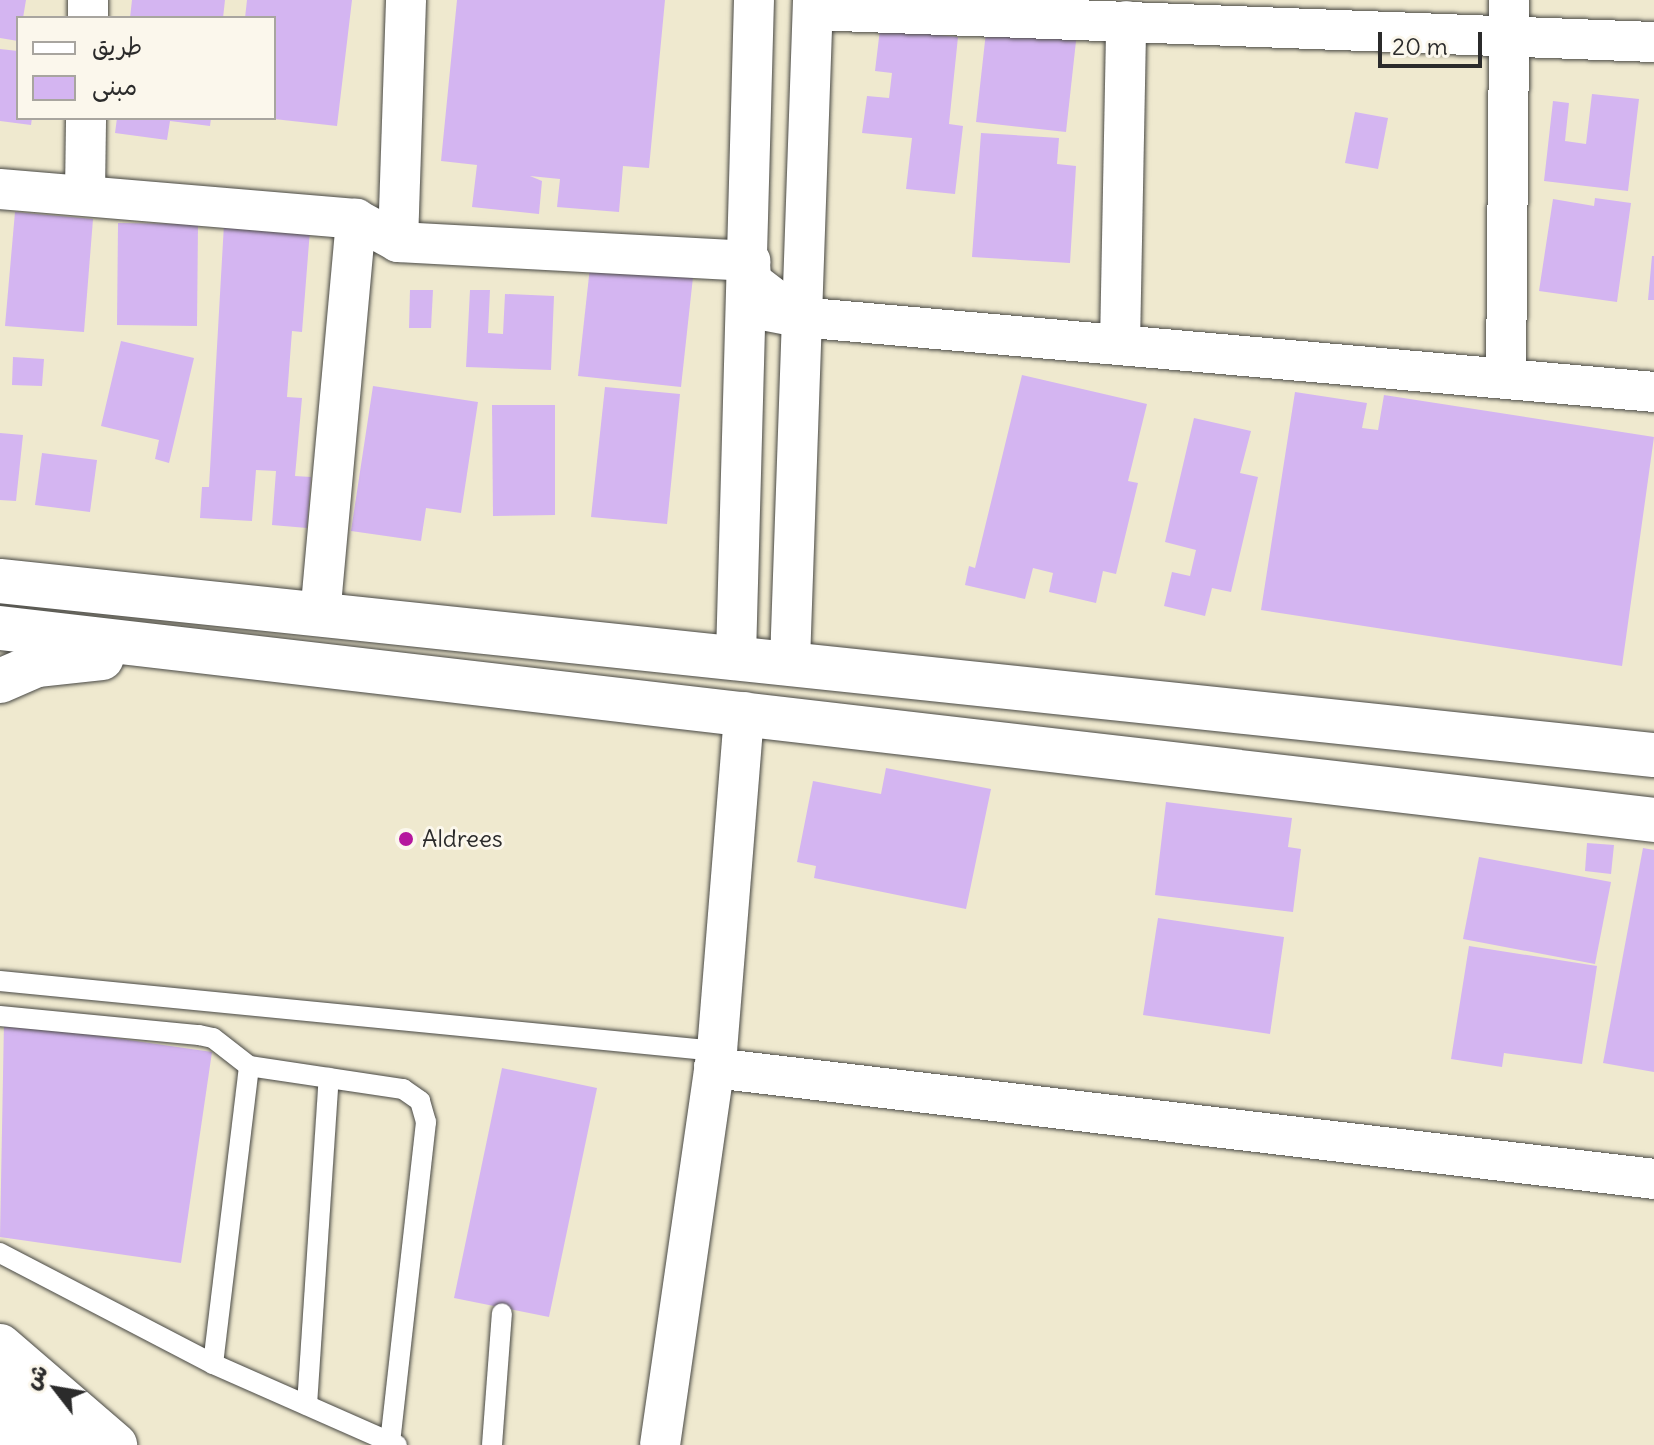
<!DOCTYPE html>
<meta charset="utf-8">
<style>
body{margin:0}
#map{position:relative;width:1654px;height:1445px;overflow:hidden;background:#efe9cf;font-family:Delius,"Playpen Sans Arabic",sans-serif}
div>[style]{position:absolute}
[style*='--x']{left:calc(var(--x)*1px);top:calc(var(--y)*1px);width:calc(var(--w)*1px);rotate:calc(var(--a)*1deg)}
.building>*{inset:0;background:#d4b5f1}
.roads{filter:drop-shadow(0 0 2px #484844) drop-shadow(0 0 2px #484844)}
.service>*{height:20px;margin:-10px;padding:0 10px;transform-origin:10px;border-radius:10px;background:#fff}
.minor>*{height:40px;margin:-20px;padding:0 20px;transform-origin:20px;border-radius:20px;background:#fff}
.tertiary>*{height:44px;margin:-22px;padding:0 22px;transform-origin:22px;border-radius:22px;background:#fff}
.secondary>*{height:44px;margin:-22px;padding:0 22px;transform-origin:22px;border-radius:22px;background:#fff}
.motorway>*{height:44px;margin:-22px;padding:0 22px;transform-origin:22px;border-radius:22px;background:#fff}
.dots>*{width:22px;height:22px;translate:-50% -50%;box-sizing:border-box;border:4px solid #fbf7ec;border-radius:50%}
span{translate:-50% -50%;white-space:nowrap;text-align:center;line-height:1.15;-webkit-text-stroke:6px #fbf7ec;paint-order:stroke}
.poi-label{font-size:24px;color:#2b2b2b}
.left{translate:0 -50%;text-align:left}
.legend{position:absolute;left:16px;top:16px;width:260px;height:104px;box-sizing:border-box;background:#fbf7ec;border:2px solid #a8a59f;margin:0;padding:10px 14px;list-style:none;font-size:24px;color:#2b2b2b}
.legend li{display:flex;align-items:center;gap:16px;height:40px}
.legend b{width:40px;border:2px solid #a8a59f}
.north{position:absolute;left:16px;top:1349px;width:80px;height:80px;-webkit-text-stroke:6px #fbf7ec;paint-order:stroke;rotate:301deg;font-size:22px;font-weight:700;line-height:32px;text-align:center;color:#2b2b2b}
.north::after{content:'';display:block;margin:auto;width:28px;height:36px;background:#2b2b2b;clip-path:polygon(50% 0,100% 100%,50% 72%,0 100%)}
.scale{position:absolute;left:1378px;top:32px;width:104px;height:36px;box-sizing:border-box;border:4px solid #2b2b2b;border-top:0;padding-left:10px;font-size:24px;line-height:28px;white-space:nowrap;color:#2b2b2b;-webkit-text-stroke:6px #fbf7ec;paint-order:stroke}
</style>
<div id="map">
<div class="building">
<i style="clip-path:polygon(0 0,26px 0,23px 18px,18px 18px,18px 41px,0 38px)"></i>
<i style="clip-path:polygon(132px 0,225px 0,223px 18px,130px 18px)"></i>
<i style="clip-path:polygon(247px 0,352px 0,337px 126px,274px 119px,274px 18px,245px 18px)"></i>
<i style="clip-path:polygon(457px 0,665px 0,649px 168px,623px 166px,619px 212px,557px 207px,560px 179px,530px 176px,542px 181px,539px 214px,472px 207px,477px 165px,441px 161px)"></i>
<i style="clip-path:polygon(987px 23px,1077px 32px,1066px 132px,976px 122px)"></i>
<i style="clip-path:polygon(880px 29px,958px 37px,949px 124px,963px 126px,955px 194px,906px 189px,912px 138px,862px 133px,867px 96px,889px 98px,892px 73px,875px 71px)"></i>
<i style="clip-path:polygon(0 49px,18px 51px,18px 118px,32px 118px,31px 125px,0 121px)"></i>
<i style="clip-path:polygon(1592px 94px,1639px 99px,1628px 191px,1544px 181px,1553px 101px,1569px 103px,1565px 141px,1586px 144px)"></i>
<i style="clip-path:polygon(1355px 112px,1388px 118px,1378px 169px,1345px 163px)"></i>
<i style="clip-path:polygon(117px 118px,211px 118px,210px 126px,170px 121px,167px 140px,115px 133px)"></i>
<i style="clip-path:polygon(981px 133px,1059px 138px,1057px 164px,1076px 166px,1070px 263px,972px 257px)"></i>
<i style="clip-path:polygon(1595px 198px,1631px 203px,1617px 302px,1539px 291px,1553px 199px,1594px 206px)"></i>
<i style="clip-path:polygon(15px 212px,93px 219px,84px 332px,5px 326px)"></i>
<i style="clip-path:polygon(118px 223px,198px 224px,197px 326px,117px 325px)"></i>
<i style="clip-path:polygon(224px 224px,310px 230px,302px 332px,292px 331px,287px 397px,302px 398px,295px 476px,311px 477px,307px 528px,272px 525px,276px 471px,256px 470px,252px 521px,200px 518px,202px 487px,209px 487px)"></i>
<i style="clip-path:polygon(1652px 256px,1654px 256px,1654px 300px,1648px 300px)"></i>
<i style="clip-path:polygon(590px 267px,693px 277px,681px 387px,578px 376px)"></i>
<i style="clip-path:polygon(410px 290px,433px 290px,431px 328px,409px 328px)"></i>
<i style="clip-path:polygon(470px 290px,490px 290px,488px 333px,503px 334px,505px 294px,554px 296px,551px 370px,466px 367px)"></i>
<i style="clip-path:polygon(121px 341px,194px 358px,169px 463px,155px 459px,159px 440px,101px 426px)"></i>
<i style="clip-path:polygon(13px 357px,44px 359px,42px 386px,12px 385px)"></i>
<i style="clip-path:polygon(1022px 375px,1147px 404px,1128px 481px,1138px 483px,1116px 574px,1103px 571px,1096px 603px,1049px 592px,1053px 573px,1033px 568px,1025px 599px,965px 585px,969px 566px,975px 568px)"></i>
<i style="clip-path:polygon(373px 386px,478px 402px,461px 513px,426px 508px,421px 541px,351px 531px)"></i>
<i style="clip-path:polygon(605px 387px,680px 394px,667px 524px,591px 517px)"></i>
<i style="clip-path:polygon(1295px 392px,1367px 403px,1362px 428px,1378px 430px,1384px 395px,1654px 437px,1622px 666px,1261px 610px)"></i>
<i style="clip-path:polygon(492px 405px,555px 405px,555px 515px,493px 516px)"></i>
<i style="clip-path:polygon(1194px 418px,1251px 431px,1240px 473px,1258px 477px,1231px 592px,1212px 588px,1205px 616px,1164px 606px,1172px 572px,1190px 576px,1196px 550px,1165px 542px)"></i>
<i style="clip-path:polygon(0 433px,23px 435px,16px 501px,0 500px)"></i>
<i style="clip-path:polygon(42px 453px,97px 460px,90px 512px,35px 505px)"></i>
<i style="clip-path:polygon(886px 768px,991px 789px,966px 909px,814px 878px,816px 866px,797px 862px,813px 781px,881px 794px)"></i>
<i style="clip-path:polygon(1166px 802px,1292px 818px,1288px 847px,1301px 849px,1293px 912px,1155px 895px)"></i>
<i style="clip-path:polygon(1587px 843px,1614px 845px,1611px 874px,1585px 871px)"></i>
<i style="clip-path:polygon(1643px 848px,1654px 850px,1654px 1072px,1603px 1063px)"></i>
<i style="clip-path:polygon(1479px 857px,1611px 882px,1595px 964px,1463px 939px)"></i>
<i style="clip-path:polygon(1158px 918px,1284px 937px,1270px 1034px,1143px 1015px)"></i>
<i style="clip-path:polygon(1469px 946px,1597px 966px,1582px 1064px,1504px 1053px,1502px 1067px,1451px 1059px)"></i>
<i style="clip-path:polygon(4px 1022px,212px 1052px,181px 1263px,0 1237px)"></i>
<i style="clip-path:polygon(502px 1068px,597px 1088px,549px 1317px,454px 1298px)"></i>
</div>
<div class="roads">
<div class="service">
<i style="--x:0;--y:981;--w:720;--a:5.58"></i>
<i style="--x:0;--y:1016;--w:200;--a:5.5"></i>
<i style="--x:199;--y:1035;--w:14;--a:12"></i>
<i style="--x:213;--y:1038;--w:46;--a:37.9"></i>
<i style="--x:0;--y:1253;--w:240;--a:27.5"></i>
<i style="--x:213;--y:1364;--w:201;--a:23.8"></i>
<i style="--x:213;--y:1364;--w:300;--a:-83.1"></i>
<i style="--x:249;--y:1066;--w:156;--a:8.5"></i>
<i style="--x:403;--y:1089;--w:21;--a:35"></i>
<i style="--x:420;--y:1101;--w:22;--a:74"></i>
<i style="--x:426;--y:1122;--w:322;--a:96.4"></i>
<i style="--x:307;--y:1405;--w:328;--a:-86.2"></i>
<i style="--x:492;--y:1445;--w:132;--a:-85.7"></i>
</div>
<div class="minor">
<i style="--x:813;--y:10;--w:842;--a:2.18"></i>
<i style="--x:88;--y:18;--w:18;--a:-90"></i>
<i style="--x:0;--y:189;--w:357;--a:4.8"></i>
<i style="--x:356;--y:219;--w:48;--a:28.7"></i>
<i style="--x:398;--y:242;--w:353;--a:3.1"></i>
<i style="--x:750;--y:261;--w:20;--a:87"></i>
<i style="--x:751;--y:281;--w:53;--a:37.3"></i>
<i style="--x:85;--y:193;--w:75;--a:-89.2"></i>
<i style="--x:398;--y:242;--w:242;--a:-88.1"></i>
<i style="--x:747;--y:307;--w:53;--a:10.9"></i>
<i style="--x:799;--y:317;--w:858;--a:5.01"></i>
<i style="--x:1120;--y:345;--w:324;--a:-88.9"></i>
<i style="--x:1506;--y:379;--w:379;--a:-89.5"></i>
<i style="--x:320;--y:616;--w:399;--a:-84.8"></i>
<i style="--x:736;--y:656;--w:656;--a:-88.43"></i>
<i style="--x:790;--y:662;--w:662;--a:-88.01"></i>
<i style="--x:714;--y:1068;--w:947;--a:6.73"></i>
<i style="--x:660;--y:1445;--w:398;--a:-81.8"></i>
<i style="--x:717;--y:1051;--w:340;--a:-85.4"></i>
</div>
<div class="tertiary">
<i style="--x:0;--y:581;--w:1663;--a:6.01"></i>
<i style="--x:0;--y:628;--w:1665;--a:6.62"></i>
<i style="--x:0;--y:681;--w:40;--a:-23.4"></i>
<i style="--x:37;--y:665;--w:65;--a:-6.1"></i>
<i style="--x:0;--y:1346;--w:152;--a:40.7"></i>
</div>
<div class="secondary">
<i style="--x:0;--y:1382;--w:110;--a:35"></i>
</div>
<div class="motorway">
<i style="--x:0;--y:1419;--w:42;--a:38.2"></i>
</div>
</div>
<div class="dots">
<i style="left:406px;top:839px;background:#b5179e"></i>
</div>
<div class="poi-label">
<span class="left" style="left:422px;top:839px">Aldrees</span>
</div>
<ul class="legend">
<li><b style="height:10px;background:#fff"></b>طريق</li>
<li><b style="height:22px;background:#d4b5f1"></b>مبنى</li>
</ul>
<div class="north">ش</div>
<div class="scale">20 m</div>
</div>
